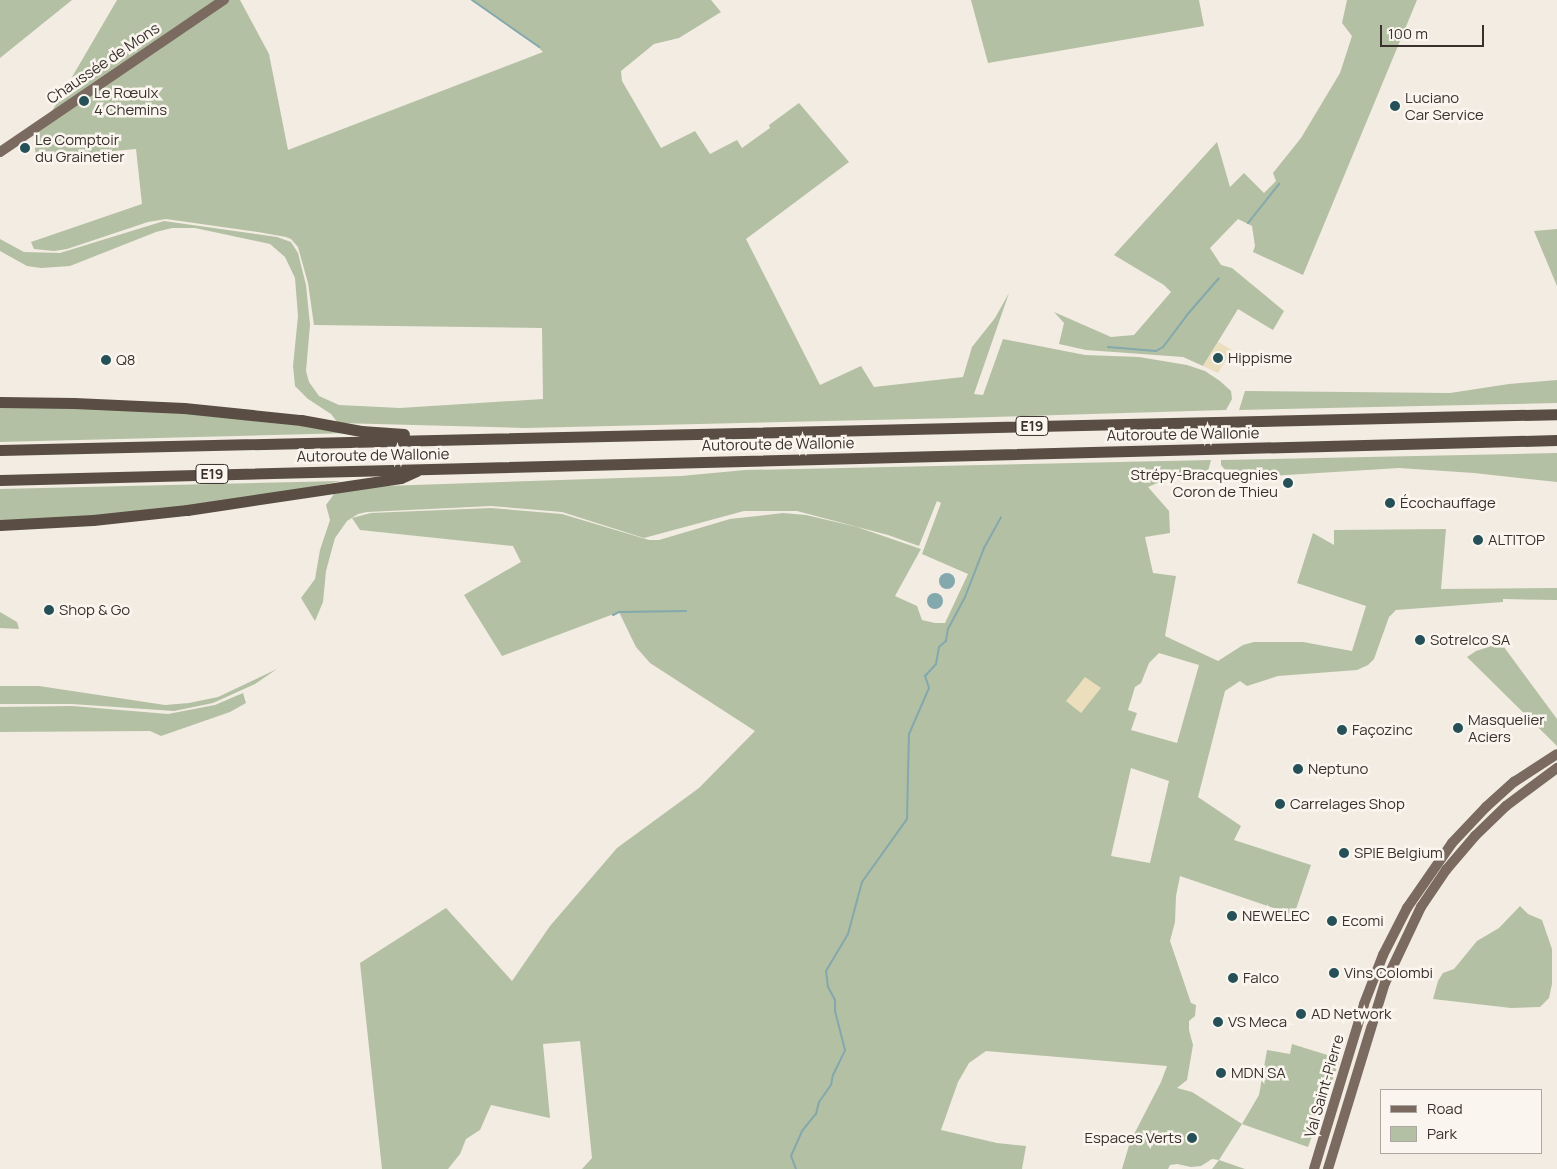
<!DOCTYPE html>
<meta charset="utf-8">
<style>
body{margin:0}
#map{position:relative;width:1557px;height:1169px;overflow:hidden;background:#f2ece2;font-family:Manrope,sans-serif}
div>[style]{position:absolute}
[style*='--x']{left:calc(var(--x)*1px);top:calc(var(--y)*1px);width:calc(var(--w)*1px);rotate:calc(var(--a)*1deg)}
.green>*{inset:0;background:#b4c0a3}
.sand>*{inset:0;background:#eadebd}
.water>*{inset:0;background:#83a8ad}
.round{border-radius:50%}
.stream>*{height:2px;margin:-1px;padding:0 1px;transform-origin:1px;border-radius:1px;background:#83a8ad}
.major>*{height:10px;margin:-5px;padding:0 5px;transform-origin:5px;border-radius:5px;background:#7a6a5f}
.highway>*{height:11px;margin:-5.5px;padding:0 5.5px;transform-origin:5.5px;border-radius:5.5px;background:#594d44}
.dots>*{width:14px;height:14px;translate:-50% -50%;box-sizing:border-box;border:2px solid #faf6ef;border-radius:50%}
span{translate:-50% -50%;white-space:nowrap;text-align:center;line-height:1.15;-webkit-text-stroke:5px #faf6ef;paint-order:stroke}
.shield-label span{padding:1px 4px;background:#faf6ef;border:1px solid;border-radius:4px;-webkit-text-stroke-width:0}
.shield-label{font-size:14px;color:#39312c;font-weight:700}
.street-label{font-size:15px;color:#39312c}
.poi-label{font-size:15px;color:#39312c}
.left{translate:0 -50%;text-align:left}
.right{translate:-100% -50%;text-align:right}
.legend{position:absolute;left:1380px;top:1089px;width:162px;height:65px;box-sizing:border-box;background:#faf6ef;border:1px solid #ada7a1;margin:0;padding:6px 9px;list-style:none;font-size:15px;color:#39312c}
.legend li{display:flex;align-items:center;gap:10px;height:25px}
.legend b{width:25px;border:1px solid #ada7a1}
.scale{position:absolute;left:1380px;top:25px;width:104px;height:22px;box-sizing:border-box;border:2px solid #39312c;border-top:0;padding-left:6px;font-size:15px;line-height:18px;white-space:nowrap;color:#39312c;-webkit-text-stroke:4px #faf6ef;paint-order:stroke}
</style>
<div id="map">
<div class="green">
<i style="clip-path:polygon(0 0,72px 0,0 58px)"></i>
<i style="clip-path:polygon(117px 0,240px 0,269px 54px,288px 150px,543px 52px,533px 42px,472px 0,711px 0,721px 12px,679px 38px,654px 44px,621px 71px,622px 81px,661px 148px,695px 131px,710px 154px,737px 140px,742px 148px,770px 128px,769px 125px,799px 103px,849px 162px,746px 239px,820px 385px,861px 366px,874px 387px,963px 377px,972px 347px,995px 318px,1009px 293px,974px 394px,983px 395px,1003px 339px,1085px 355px,1139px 357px,1187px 365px,1205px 371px,1220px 381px,1231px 391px,1232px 399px,1226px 410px,958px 418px,524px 428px,338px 423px,331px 414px,308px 399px,295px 386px,293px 366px,298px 316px,295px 278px,285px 257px,270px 244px,195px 228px,172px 228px,156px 232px,70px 266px,41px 268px,27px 266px,0 251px,0 239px,24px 252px,60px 253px,164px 221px,277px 237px,291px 242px,298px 253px,306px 285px,310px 325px,306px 371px,309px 382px,319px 396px,339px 405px,400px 408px,543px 399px,542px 328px,314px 325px,308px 283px,298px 247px,291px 239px,286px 237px,258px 232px,166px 219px,148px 222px,67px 249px,54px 251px,34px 249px,31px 242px,142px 204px,136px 149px,36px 158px,33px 129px,51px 113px)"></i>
<i style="clip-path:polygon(971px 0,1199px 0,1204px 26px,988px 63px)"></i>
<i style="clip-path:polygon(1347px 0,1417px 0,1303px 275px,1253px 252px,1255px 246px,1252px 226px,1238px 219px,1210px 248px,1221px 265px,1232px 268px,1284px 311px,1273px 330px,1238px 309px,1203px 366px,1183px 357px,1086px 350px,1059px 344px,1064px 323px,1054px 312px,1111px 337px,1134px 335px,1171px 292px,1164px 285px,1114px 255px,1217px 142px,1230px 187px,1244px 173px,1264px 193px,1276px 181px,1273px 173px,1301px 138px,1340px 73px,1352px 36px,1342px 23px)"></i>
<i style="clip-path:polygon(1557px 229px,1557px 286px,1534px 231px)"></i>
<i style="clip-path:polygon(1557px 380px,1557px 403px,1239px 410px,1245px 391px,1450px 393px,1509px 384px)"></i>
<i style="clip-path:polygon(40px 404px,258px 418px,350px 433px,0 442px,0 405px)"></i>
<i style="clip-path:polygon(1557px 453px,1557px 482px,1474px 473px,1399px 468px,1253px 477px,1227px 472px,1221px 465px,1221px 460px)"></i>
<i style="clip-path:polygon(evenodd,1211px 460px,1207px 475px,1184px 475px,1169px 478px,1148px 487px,1169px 511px,1170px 533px,1145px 537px,1153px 573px,1176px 576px,1165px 636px,1218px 661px,1243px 645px,1254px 642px,1303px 642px,1352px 651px,1366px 606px,1297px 583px,1313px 533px,1334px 545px,1334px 530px,1446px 529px,1441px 589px,1557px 588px,1557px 600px,1503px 599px,1503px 602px,1396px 610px,1389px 617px,1374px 659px,1368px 665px,1357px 670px,1278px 676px,1247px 686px,1240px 681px,1225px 691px,1198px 797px,1241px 826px,1234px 840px,1311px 865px,1294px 915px,1180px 876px,1176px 896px,1175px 922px,1170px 941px,1191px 1003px,1196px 1005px,1195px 1016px,1189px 1021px,1189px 1030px,1193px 1045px,1187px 1080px,1177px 1088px,1192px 1092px,1242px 1124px,1259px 1095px,1267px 1050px,1290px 1054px,1292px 1044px,1340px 1059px,1308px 1147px,1242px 1124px,1219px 1160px,1245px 1169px,1212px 1169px,1219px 1160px,1212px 1159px,1201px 1166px,1191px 1167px,1177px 1164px,1170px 1165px,1168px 1169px,1122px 1169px,1130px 1142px,1161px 1082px,1167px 1066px,986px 1051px,969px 1063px,958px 1082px,941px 1130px,997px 1143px,1026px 1146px,1022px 1169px,582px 1169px,592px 1158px,580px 1041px,543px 1044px,550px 1118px,491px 1105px,480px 1130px,466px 1139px,460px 1154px,448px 1169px,382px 1169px,360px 963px,446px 908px,512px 981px,550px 926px,617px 848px,699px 788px,755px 731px,650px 663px,636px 647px,619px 612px,502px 656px,464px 595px,521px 562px,513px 546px,360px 530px,352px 518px,371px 513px,491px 508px,562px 514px,649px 540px,659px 540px,730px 519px,783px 513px,806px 515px,857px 527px,921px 549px,895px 596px,917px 606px,922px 620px,935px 623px,945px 623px,968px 574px,922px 554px,941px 503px,937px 501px,919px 546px,888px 535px,797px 511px,744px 511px,644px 538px,562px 512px,491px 506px,367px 512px,358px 514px,347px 521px,335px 538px,326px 571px,323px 602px,315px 621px,301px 598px,315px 579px,320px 550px,330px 520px,326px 505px,334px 494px,355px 487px,681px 476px,745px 470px,1211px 460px,1159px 653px,1199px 665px,1177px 743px,1131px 730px,1137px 713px,1128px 710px,1135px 687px,1141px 683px,1149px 663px,1159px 653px,1211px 460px,1131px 768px,1169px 781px,1150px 863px,1111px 856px,1131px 768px)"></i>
<i style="clip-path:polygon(341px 481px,296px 490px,151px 512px,0 523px,0 489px)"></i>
<i style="clip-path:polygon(0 612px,17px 622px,19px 629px,0 628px)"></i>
<i style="clip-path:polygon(1501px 643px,1557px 719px,1557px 746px,1467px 657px,1476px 651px)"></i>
<i style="clip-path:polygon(277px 669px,255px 684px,213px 703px,174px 711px,72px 704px,0 704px,0 686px,39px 686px,165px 705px,189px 703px,218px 697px)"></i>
<i style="clip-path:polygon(243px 693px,246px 703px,230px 712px,161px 736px,150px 731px,0 732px,0 707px,72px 706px,168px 714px,215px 705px)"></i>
<i style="clip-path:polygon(1520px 906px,1528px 914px,1542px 920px,1552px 949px,1552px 984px,1549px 998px,1540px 1007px,1511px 1008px,1433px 999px,1438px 981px,1443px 973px,1454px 969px,1477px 941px,1499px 928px)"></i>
</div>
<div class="sand">
<i style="clip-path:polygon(1218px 342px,1232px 350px,1218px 373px,1203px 366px)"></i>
<i style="clip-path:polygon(1085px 677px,1101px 688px,1081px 713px,1066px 701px)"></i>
</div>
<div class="water">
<i class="round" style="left:939px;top:573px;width:16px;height:16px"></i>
<i class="round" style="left:927px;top:593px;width:16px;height:16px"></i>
</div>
<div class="stream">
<i style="--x:472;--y:0;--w:82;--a:35"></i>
<i style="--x:1248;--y:223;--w:50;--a:-51.5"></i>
<i style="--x:1108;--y:347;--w:48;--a:4.8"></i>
<i style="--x:1156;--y:351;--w:8;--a:-30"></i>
<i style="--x:1163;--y:347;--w:39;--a:-53"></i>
<i style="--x:1186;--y:316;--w:50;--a:-49"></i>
<i style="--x:613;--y:615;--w:7;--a:-27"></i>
<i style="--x:619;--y:612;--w:67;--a:-0.9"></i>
<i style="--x:796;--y:1169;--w:14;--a:-111"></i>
<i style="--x:791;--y:1156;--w:27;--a:-66"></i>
<i style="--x:802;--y:1131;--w:22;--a:-51"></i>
<i style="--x:816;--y:1114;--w:12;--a:-76"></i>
<i style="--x:819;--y:1102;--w:21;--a:-55"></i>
<i style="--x:831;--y:1085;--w:10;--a:-79"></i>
<i style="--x:833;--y:1075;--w:28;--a:-64"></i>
<i style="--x:845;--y:1050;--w:40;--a:-104.4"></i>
<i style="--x:835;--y:1011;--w:11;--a:-90"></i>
<i style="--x:835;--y:1000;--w:15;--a:-118"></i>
<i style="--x:828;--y:987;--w:16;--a:-97"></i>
<i style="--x:826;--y:971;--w:43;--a:-59.3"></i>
<i style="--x:848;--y:934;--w:54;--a:-74.9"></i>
<i style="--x:862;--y:882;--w:77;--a:-54.5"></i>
<i style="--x:907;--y:819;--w:85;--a:-88.7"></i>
<i style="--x:909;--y:734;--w:50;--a:-66.5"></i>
<i style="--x:929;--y:688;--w:13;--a:-108"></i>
<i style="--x:925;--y:676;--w:16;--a:-47"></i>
<i style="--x:936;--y:664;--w:17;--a:-80"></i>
<i style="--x:939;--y:647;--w:9;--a:-41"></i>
<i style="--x:946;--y:641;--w:12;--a:-81"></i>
<i style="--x:948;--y:629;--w:36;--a:-62"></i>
<i style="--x:965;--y:597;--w:53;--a:-68.8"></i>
<i style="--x:984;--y:548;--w:35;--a:-61"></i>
</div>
<div class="major">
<i style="--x:0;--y:152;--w:271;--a:-34.2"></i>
<i style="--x:1314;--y:1169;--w:172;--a:-73.1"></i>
<i style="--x:1364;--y:1004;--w:53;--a:-68.8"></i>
<i style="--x:1383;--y:955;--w:53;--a:-62.9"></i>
<i style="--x:1407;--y:908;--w:79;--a:-55.3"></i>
<i style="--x:1452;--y:843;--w:50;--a:-46.6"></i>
<i style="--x:1486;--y:807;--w:38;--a:-42"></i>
<i style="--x:1514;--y:782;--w:51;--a:-33.1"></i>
<i style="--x:1328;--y:1169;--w:195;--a:-73"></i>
<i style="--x:1385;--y:983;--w:84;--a:-64.7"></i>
<i style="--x:1421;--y:907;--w:45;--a:-56"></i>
<i style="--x:1446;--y:870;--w:45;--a:-49.5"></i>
<i style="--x:1475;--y:836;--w:43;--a:-44.1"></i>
<i style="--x:1506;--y:806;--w:64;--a:-36.7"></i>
</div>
<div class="highway">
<i style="--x:0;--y:402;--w:74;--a:0.8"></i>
<i style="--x:74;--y:403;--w:110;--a:2.6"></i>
<i style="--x:184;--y:408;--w:118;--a:5.9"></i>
<i style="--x:301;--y:420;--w:61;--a:10.4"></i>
<i style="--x:361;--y:431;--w:43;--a:4"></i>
<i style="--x:0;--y:450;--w:1557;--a:-1.32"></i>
<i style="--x:0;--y:480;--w:1558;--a:-1.47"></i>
<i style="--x:0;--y:525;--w:93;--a:-3.1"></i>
<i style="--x:93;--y:520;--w:95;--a:-6.1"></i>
<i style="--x:187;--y:510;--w:216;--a:-8.5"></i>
<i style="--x:401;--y:478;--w:17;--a:-24"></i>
</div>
<div class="dots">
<i style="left:84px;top:101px;background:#255058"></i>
<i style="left:1395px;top:106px;background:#255058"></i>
<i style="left:25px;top:148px;background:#255058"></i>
<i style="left:1218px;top:358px;background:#255058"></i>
<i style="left:106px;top:360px;background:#255058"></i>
<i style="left:1288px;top:483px;background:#255058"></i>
<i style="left:1390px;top:503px;background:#255058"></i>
<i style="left:1478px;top:540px;background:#255058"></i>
<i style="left:49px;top:610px;background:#255058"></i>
<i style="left:1420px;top:640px;background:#255058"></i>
<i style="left:1458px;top:728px;background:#255058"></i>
<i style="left:1342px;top:730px;background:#255058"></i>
<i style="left:1298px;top:769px;background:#255058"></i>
<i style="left:1280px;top:804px;background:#255058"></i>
<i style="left:1344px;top:853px;background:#255058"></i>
<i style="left:1232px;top:916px;background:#255058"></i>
<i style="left:1332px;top:921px;background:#255058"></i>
<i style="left:1334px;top:973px;background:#255058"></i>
<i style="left:1233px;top:978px;background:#255058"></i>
<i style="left:1301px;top:1014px;background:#255058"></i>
<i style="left:1218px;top:1022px;background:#255058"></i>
<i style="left:1221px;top:1073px;background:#255058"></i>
<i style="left:1192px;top:1138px;background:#255058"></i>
</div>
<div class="shield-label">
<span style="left:1032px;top:426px">E19</span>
<span style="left:212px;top:474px">E19</span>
</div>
<div class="street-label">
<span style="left:103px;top:63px;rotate:-34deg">Chaussée de Mons</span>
<span style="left:1183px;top:434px;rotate:-1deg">Autoroute de Wallonie</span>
<span style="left:778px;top:444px;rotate:-1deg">Autoroute de Wallonie</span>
<span style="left:373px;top:455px;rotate:-1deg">Autoroute de Wallonie</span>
<span style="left:1324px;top:1086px;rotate:-74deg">Val Saint-Pierre</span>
</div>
<div class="poi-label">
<span class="left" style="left:94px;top:101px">Le Rœulx<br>4 Chemins</span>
<span class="left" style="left:1405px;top:106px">Luciano<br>Car Service</span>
<span class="left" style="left:35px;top:148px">Le Comptoir<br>du Grainetier</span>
<span class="left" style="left:1228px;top:358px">Hippisme</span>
<span class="left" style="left:116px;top:360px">Q8</span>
<span class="right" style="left:1278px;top:483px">Strépy-Bracquegnies<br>Coron de Thieu</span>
<span class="left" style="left:1400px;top:503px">Écochauffage</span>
<span class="left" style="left:1488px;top:540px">ALTITOP</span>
<span class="left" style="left:59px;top:610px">Shop &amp; Go</span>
<span class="left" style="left:1430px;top:640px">Sotrelco SA</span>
<span class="left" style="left:1468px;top:728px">Masquelier<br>Aciers</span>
<span class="left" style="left:1352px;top:730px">Façozinc</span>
<span class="left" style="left:1308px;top:769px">Neptuno</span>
<span class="left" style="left:1290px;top:804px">Carrelages Shop</span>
<span class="left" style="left:1354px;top:853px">SPIE Belgium</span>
<span class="left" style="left:1242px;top:916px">NEWELEC</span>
<span class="left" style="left:1342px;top:921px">Ecomi</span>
<span class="left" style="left:1344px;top:973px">Vins Colombi</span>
<span class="left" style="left:1243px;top:978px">Falco</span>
<span class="left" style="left:1311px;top:1014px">AD Network</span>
<span class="left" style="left:1228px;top:1022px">VS Meca</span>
<span class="left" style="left:1231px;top:1073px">MDN SA</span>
<span class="right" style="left:1182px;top:1138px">Espaces Verts</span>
</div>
<ul class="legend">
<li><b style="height:6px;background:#7a6a5f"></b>Road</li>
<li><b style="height:14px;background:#b4c0a3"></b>Park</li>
</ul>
<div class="scale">100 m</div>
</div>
